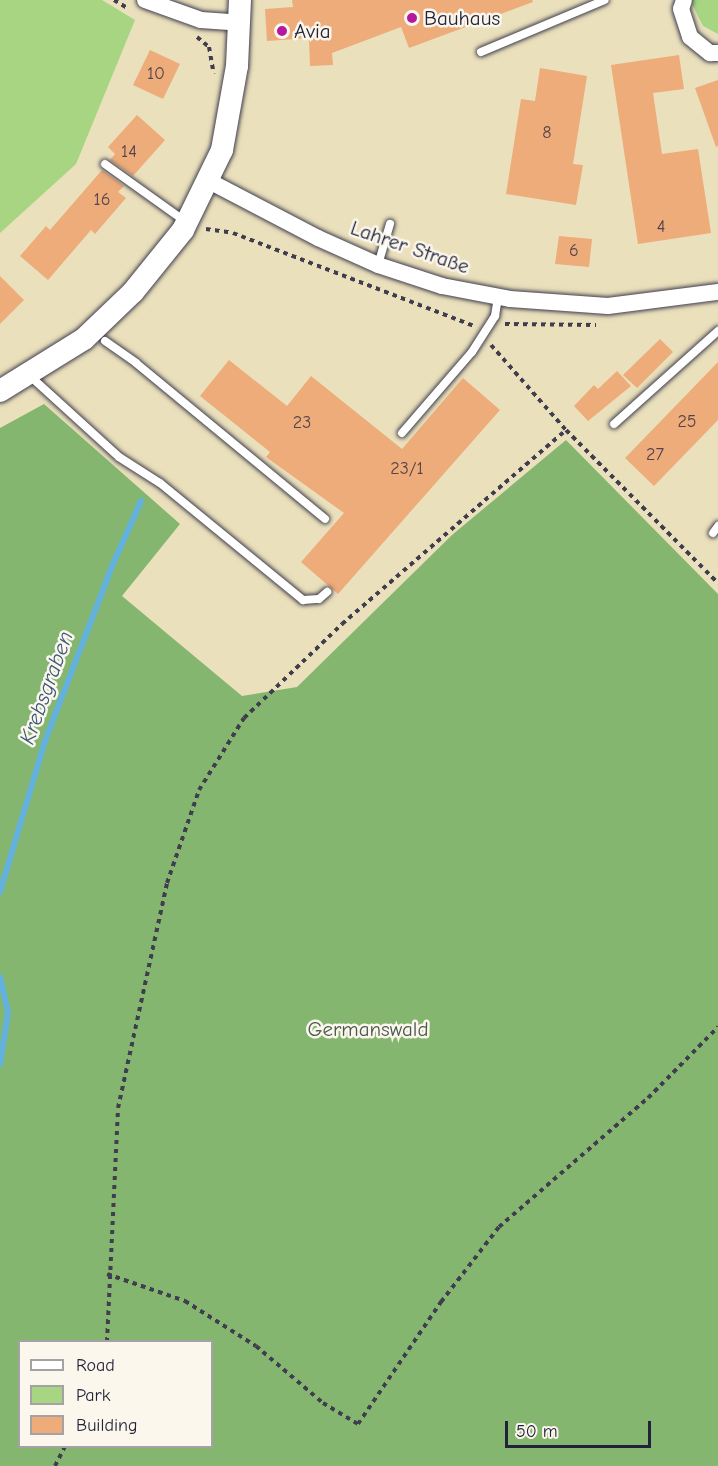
<!DOCTYPE html>
<meta charset="utf-8">
<style>
body{margin:0}
#map{position:relative;width:718px;height:1466px;overflow:hidden;background:#eae0bc;font-family:"Comic Neue",sans-serif}
div>[style]{position:absolute}
[style*='--x']{left:calc(var(--x)*1px);top:calc(var(--y)*1px);width:calc(var(--w)*1px);rotate:calc(var(--a)*1deg)}
.green>*{inset:0;background:#a7d582}
.forest>*{inset:0;background:#85b670}
.stream>*{height:6px;margin:-3px;padding:0 3px;transform-origin:3px;border-radius:3px;background:#63b1dd}
.building>*{inset:0;background:#edac7a}
.path>*{height:4px;margin-top:-2px;transform-origin:0;background:repeating-linear-gradient(90deg,#403e4e 0 4.5px,transparent 0 9px)}
.roads{filter:drop-shadow(0 0 2px #403e4e) drop-shadow(0 0 2px #403e4e)}
.lane>*{height:8px;margin:-4px;padding:0 4px;transform-origin:4px;border-radius:4px;background:#fff}
.street>*{height:16px;margin:-8px;padding:0 8px;transform-origin:8px;border-radius:8px;background:#fff}
.secondary>*{height:22px;margin:-11px;padding:0 11px;transform-origin:11px;border-radius:11px;background:#fff}
.dots>*{width:16px;height:16px;translate:-50% -50%;box-sizing:border-box;border:3px solid #fbf7ec;border-radius:50%}
span{translate:-50% -50%;white-space:nowrap;text-align:center;line-height:1.15;-webkit-text-stroke:5px #fbf7ec;paint-order:stroke}
.number-label{font-size:18px;color:#55444b}
.number-label span{-webkit-text-stroke-width:0}
.poi-label{font-size:21px;color:#22223b}
.left{translate:0 -50%;text-align:left}
.street-label{font-size:21px;color:#22223b}
.park-label{font-size:21px;color:#4a5850}
.water-label{font-size:22px;color:#3c5b7c;font-style:italic}
.legend{position:absolute;left:18px;top:1340px;width:195px;height:108px;box-sizing:border-box;background:#fbf7ec;border:2px solid #a4a2a5;margin:0;padding:8px 10px;list-style:none;font-size:18px;color:#22223b}
.legend li{display:flex;align-items:center;gap:12px;height:30px}
.legend b{width:30px;border:2px solid #a4a2a5}
.scale{position:absolute;left:505px;top:1421px;width:146px;height:27px;box-sizing:border-box;border:3px solid #22223b;border-top:0;padding-left:8px;font-size:18px;line-height:21px;white-space:nowrap;color:#22223b;-webkit-text-stroke:4px #fbf7ec;paint-order:stroke}
</style>
<div id="map">
<div class="green">
<i style="clip-path:polygon(0 0,102px 0,135px 20px,76px 164px,0 233px)"></i>
<i style="clip-path:polygon(690px 0,718px 0,718px 34px,703px 26px)"></i>
</div>
<div class="forest">
<i style="clip-path:polygon(evenodd,44px 404px,180px 524px,122px 596px,242px 696px,297px 687px,452px 535px,566px 440px,718px 594px,718px 1466px,0 1466px,0 428px,44px 404px,20px 1342px,212px 1342px,212px 1446px,20px 1446px,20px 1342px)"></i>
</div>
<div class="stream">
<i style="--x:0;--y:892;--w:158;--a:-73.4"></i>
<i style="--x:45;--y:741;--w:190;--a:-69"></i>
<i style="--x:113;--y:564;--w:69;--a:-66"></i>
<i style="--x:0;--y:977;--w:37;--a:77"></i>
<i style="--x:8;--y:1013;--w:52;--a:98.9"></i>
</div>
<div class="building">
<i style="clip-path:polygon(292px 0,532px 0,533px 2px,409px 48px,401px 27px,332px 53px,333px 65px,310px 66px,309px 38px,267px 41px,265px 9px,293px 7px)"></i>
<i style="clip-path:polygon(150px 50px,180px 64px,163px 99px,133px 85px)"></i>
<i style="clip-path:polygon(679px 55px,684px 89px,653px 93px,662px 154px,698px 149px,711px 233px,638px 244px,611px 65px)"></i>
<i style="clip-path:polygon(540px 68px,587px 76px,573px 164px,583px 165px,576px 205px,506px 194px,521px 99px,535px 101px)"></i>
<i style="clip-path:polygon(718px 80px,718px 146px,716px 147px,695px 88px)"></i>
<i style="clip-path:polygon(137px 115px,165px 140px,133px 176px,110px 160px,115px 154px,108px 147px)"></i>
<i style="clip-path:polygon(102px 170px,124px 186px,118px 192px,126px 198px,95px 234px,91px 230px,48px 280px,20px 256px,46px 226px,50px 230px)"></i>
<i style="clip-path:polygon(559px 236px,592px 239px,589px 267px,555px 264px)"></i>
<i style="clip-path:polygon(0 276px,24px 300px,0 324px)"></i>
<i style="clip-path:polygon(660px 339px,673px 352px,637px 388px,623px 375px)"></i>
<i style="clip-path:polygon(229px 360px,287px 406px,311px 376px,402px 449px,463px 378px,500px 410px,338px 594px,301px 562px,344px 513px,266px 457px,270px 452px,200px 396px)"></i>
<i style="clip-path:polygon(718px 362px,718px 420px,654px 486px,625px 458px)"></i>
<i style="clip-path:polygon(617px 371px,631px 386px,588px 421px,574px 406px,594px 385px,598px 389px)"></i>
</div>
<div class="path">
<i style="--x:114;--y:0;--w:17;--a:31"></i>
<i style="--x:197;--y:37;--w:16;--a:40"></i>
<i style="--x:209;--y:47;--w:27;--a:80"></i>
<i style="--x:206;--y:229;--w:27;--a:8"></i>
<i style="--x:233;--y:233;--w:258;--a:21.1"></i>
<i style="--x:505;--y:324;--w:91;--a:0.6"></i>
<i style="--x:491;--y:345;--w:113;--a:48.6"></i>
<i style="--x:566;--y:430;--w:216;--a:45.2"></i>
<i style="--x:107;--y:1274;--w:83;--a:19.1"></i>
<i style="--x:185;--y:1301;--w:84;--a:32.4"></i>
<i style="--x:256;--y:1346;--w:88;--a:40.4"></i>
<i style="--x:323;--y:1403;--w:41;--a:31"></i>
<i style="--x:358;--y:1424;--w:148;--a:-55.8"></i>
<i style="--x:441;--y:1302;--w:95;--a:-52.3"></i>
<i style="--x:499;--y:1227;--w:197;--a:-40.9"></i>
<i style="--x:648;--y:1098;--w:100;--a:-45.4"></i>
<i style="--x:107;--y:1342;--w:234;--a:-87.3"></i>
<i style="--x:118;--y:1108;--w:230;--a:-77.7"></i>
<i style="--x:167;--y:883;--w:98;--a:-71"></i>
<i style="--x:199;--y:790;--w:85;--a:-58"></i>
<i style="--x:244;--y:718;--w:136;--a:-43.8"></i>
<i style="--x:342;--y:624;--w:296;--a:-40.9"></i>
<i style="--x:55;--y:1466;--w:22;--a:-63"></i>
</div>
<div class="roads">
<div class="lane">
<i style="--x:481;--y:52;--w:134;--a:-22.8"></i>
<i style="--x:105;--y:164;--w:100;--a:35.6"></i>
<i style="--x:378;--y:265;--w:43;--a:-73.7"></i>
<i style="--x:105;--y:341;--w:38;--a:35"></i>
<i style="--x:136;--y:363;--w:245;--a:39.5"></i>
<i style="--x:30;--y:376;--w:120;--a:42.3"></i>
<i style="--x:119;--y:457;--w:49;--a:32.4"></i>
<i style="--x:160;--y:483;--w:185;--a:39.3"></i>
<i style="--x:303;--y:600;--w:16;--a:-4"></i>
<i style="--x:319;--y:599;--w:11;--a:-41"></i>
<i style="--x:614;--y:424;--w:140;--a:-41.8"></i>
<i style="--x:402;--y:433;--w:107;--a:-49.2"></i>
<i style="--x:472;--y:352;--w:43;--a:-57.4"></i>
<i style="--x:495;--y:316;--w:19;--a:-81"></i>
<i style="--x:713;--y:533;--w:9;--a:-54"></i>
</div>
<div class="street">
<i style="--x:145;--y:0;--w:59;--a:19.7"></i>
<i style="--x:201;--y:20;--w:39;--a:4"></i>
<i style="--x:684;--y:0;--w:9;--a:108"></i>
<i style="--x:681;--y:9;--w:29;--a:72"></i>
<i style="--x:690;--y:37;--w:26;--a:39"></i>
<i style="--x:710;--y:53;--w:8;--a:0"></i>
<i style="--x:209;--y:181;--w:123;--a:27.6"></i>
<i style="--x:318;--y:238;--w:66;--a:24.2"></i>
<i style="--x:378;--y:265;--w:67;--a:18.2"></i>
<i style="--x:442;--y:286;--w:69;--a:10.8"></i>
<i style="--x:510;--y:299;--w:98;--a:4.1"></i>
<i style="--x:608;--y:306;--w:111;--a:-7.3"></i>
</div>
<div class="secondary">
<i style="--x:0;--y:391;--w:99;--a:-31.8"></i>
<i style="--x:84;--y:339;--w:68;--a:-43.8"></i>
<i style="--x:133;--y:292;--w:80;--a:-51.1"></i>
<i style="--x:183;--y:230;--w:89;--a:-64"></i>
<i style="--x:222;--y:150;--w:85;--a:-79.9"></i>
<i style="--x:237;--y:66;--w:66;--a:-87.4"></i>
</div>
</div>
<div class="dots">
<i style="left:412px;top:18px;background:#b5179e"></i>
<i style="left:282px;top:31px;background:#b5179e"></i>
</div>
<div class="number-label">
<span style="left:156px;top:74px">10</span>
<span style="left:547px;top:133px">8</span>
<span style="left:129px;top:152px">14</span>
<span style="left:102px;top:200px">16</span>
<span style="left:661px;top:227px">4</span>
<span style="left:574px;top:251px">6</span>
<span style="left:687px;top:422px">25</span>
<span style="left:302px;top:423px">23</span>
<span style="left:655px;top:455px">27</span>
<span style="left:407px;top:469px">23/1</span>
</div>
<div class="poi-label">
<span class="left" style="left:424px;top:18px">Bauhaus</span>
<span class="left" style="left:294px;top:31px">Avia</span>
</div>
<div class="street-label">
<span style="left:410px;top:247px;rotate:19deg">Lahrer Straße</span>
</div>
<div class="park-label">
<span style="left:368px;top:1029px">Germanswald</span>
</div>
<div class="water-label">
<span style="left:47px;top:688px;rotate:-70deg">Krebsgraben</span>
</div>
<ul class="legend">
<li><b style="height:8px;background:#fff"></b>Road</li>
<li><b style="height:16px;background:#a7d582"></b>Park</li>
<li><b style="height:16px;background:#edac7a"></b>Building</li>
</ul>
<div class="scale">50 m</div>
</div>
